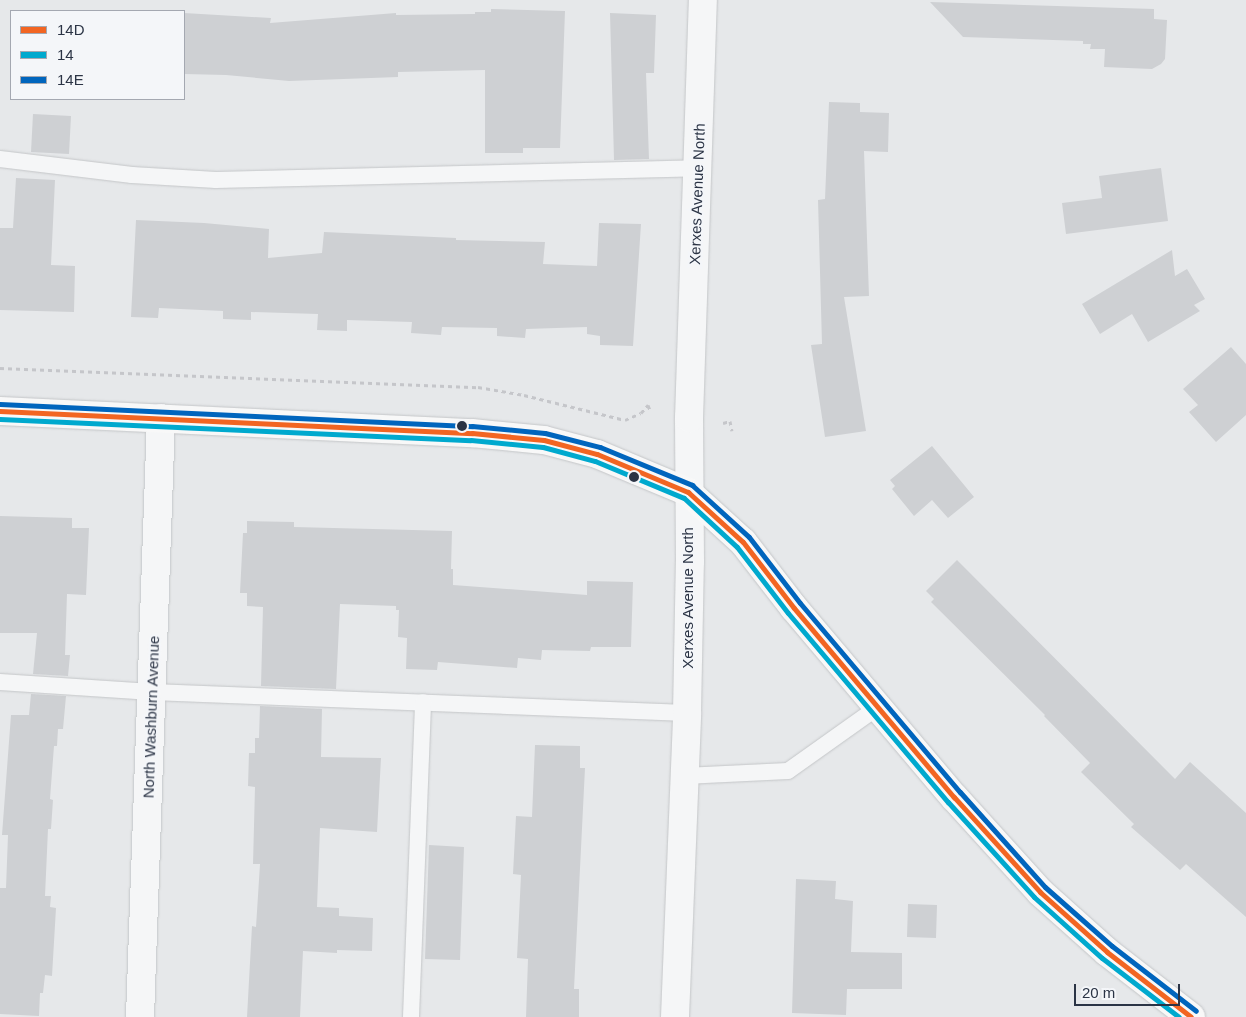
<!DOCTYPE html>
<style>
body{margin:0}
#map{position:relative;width:1246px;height:1017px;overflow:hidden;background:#e6e8ea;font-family:Helvetica,sans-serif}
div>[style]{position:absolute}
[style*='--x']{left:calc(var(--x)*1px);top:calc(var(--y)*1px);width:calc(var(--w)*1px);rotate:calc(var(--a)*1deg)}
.building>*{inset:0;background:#ced0d3}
.path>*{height:3px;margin-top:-1.5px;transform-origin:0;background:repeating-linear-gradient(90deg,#c5c6ca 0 4px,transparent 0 8px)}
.roads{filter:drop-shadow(0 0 1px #c4c6c8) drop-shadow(0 0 1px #c4c6c8)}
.lane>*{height:16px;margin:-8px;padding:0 8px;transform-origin:8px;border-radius:8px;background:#f5f6f7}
.street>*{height:28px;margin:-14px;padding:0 14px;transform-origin:14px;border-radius:14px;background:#f5f6f7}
.secondary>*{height:28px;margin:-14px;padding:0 14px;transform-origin:14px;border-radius:14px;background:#f8f8f8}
.bus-1>*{height:5px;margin:-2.5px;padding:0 2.5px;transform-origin:2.5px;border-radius:2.5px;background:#f26522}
.bus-2>*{height:5px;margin:-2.5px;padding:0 2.5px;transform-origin:2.5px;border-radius:2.5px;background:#00a9ce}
.bus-3>*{height:5px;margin:-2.5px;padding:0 2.5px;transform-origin:2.5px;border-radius:2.5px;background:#0065bd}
.dots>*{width:14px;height:14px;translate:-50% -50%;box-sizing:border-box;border:2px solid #f4f6f9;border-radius:50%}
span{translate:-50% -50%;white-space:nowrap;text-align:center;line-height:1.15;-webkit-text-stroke:4.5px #f4f6f9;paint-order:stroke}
.street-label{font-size:15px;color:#2b3445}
.legend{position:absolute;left:10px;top:10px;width:175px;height:90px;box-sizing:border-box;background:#f4f6f9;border:1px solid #a4a8b1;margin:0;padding:6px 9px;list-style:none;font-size:15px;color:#2b3445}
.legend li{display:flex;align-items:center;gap:10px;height:25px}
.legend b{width:25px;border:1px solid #a4a8b1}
.scale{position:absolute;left:1074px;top:984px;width:106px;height:22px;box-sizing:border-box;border:2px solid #2b3445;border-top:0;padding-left:6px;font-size:15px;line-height:18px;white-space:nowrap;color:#2b3445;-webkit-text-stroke:4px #f4f6f9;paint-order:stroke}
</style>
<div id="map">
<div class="building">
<i style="clip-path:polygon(930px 2px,1154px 9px,1154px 19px,1167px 20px,1165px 59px,1161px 64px,1152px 69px,1104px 67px,1105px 49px,1090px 49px,1091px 44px,1083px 44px,1083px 41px,963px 37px)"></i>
<i style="clip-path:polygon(491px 9px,565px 11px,560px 148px,523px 148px,523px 153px,485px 153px,485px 70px,398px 72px,398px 77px,289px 81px,226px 75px,184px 74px,184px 13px,271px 18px,270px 23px,396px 13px,396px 15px,475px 14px,475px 12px,491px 12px)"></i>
<i style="clip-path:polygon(610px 13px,656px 15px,654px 73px,646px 73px,649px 159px,614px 160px)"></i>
<i style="clip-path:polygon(829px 102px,860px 103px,860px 112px,889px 113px,888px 152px,864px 151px,869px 296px,844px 297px,866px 431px,825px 437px,811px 345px,822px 344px,818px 200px,825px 199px)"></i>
<i style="clip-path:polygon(33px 114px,71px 116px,69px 154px,31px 152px)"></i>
<i style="clip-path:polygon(1161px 168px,1168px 221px,1066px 234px,1062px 203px,1102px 198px,1099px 176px)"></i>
<i style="clip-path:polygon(16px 178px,55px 180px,51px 265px,75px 266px,74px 312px,0 310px,0 228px,13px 228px)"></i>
<i style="clip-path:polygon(136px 220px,204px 223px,269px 229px,268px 258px,322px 253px,324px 232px,456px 238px,456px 240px,545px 242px,543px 264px,597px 266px,599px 223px,641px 224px,633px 346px,600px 345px,600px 336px,587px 334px,587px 327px,526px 329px,525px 338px,497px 336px,497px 328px,442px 327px,441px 335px,411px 333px,412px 322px,347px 320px,347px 331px,317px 330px,318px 314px,251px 312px,251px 320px,223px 319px,223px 311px,159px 308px,158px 318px,131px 317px)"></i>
<i style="clip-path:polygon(1172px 250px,1175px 276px,1187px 269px,1205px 299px,1194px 305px,1200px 311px,1148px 342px,1132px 314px,1100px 334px,1082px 304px)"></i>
<i style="clip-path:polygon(1231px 347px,1246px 364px,1246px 415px,1216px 442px,1189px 412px,1198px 405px,1183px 389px)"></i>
<i style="clip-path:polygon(932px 446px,974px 497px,948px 518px,932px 500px,914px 516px,892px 489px,895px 486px,890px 480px)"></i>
<i style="clip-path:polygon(0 516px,72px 518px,72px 528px,89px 528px,86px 595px,67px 594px,65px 655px,70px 655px,68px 676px,33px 674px,37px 633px,0 633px)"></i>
<i style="clip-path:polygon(247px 521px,294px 522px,294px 527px,452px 531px,451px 569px,453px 569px,453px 585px,587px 595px,587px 581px,633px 582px,631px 647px,591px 647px,590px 651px,542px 650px,541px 660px,518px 658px,517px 668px,438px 662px,437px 670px,406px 669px,407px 638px,398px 637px,399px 610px,396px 610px,396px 606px,340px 604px,336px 689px,261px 686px,263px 607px,247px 606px,247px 593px,240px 593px,243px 533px,247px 533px)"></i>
<i style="clip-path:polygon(957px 560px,1175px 779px,1190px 762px,1246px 813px,1246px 917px,1186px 864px,1180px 870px,1131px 827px,1134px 824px,1081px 772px,1090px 763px,1044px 716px,1045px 715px,931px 602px,934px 599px,926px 591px)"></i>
<i style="clip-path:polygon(31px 694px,66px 696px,63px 729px,58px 729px,57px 746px,54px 746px,50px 799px,53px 800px,51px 829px,48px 829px,45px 896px,51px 896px,50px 907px,56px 908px,52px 976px,45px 975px,43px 993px,40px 993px,39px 1016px,0 1014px,0 888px,6px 888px,8px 835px,2px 835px,11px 715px,29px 715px)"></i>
<i style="clip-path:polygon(260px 706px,322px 709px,321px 757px,381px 758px,377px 832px,320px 828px,317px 907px,339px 908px,339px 916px,373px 918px,372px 951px,337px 950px,337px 953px,303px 951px,300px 1017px,247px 1017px,252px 926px,256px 927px,260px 864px,253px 864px,255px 787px,248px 786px,249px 753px,255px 753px,255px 738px,259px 738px)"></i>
<i style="clip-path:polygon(535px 745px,580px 746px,580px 768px,585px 768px,574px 989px,579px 989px,579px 1017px,526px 1017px,528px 959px,517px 958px,521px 875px,513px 874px,516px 816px,532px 817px)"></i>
<i style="clip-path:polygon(429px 845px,464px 847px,460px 960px,425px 959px)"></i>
<i style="clip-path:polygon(796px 879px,836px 881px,835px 899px,853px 901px,851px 952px,902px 953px,902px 989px,847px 989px,846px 1015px,792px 1013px)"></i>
<i style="clip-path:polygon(908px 904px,937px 905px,936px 938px,907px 937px)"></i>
</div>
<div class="path">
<i style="--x:0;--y:368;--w:478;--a:2.3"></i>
<i style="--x:478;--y:387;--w:47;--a:9.9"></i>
<i style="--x:524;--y:395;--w:104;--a:13.9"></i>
<i style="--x:625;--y:420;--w:17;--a:-24"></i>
<i style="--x:641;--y:413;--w:11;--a:-49"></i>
<i style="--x:648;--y:405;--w:5;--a:68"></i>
<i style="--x:723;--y:423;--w:7;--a:-16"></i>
<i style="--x:730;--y:421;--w:10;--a:79"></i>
</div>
<div class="roads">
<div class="lane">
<i style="--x:0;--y:159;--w:133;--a:6.9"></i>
<i style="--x:132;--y:175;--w:84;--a:3.4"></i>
<i style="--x:216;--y:180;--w:482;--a:-1.4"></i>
<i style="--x:0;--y:682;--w:152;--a:3.8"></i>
<i style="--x:152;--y:692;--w:535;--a:2.25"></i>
<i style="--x:684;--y:776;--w:104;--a:-2.8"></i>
<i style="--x:788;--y:771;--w:110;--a:-35.4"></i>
<i style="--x:411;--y:1017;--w:315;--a:-87.8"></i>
</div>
<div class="street">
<i style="--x:140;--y:1017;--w:599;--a:-87.99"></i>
<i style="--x:675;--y:1017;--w:304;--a:-87.7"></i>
<i style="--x:687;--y:713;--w:151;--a:-88.9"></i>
<i style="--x:690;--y:562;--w:144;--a:-90.4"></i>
<i style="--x:689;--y:418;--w:418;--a:-88.1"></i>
</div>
<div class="secondary">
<i style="--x:0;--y:411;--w:473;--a:2.7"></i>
<i style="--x:472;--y:433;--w:72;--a:5.6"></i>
<i style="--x:544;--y:440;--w:55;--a:14.8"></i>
<i style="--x:597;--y:454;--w:99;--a:22.7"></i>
<i style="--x:688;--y:492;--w:74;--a:42.3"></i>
<i style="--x:743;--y:542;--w:83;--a:52.3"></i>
<i style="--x:794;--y:608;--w:248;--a:49.8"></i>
<i style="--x:954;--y:797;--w:128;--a:47.8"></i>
<i style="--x:1040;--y:892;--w:90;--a:41.8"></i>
<i style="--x:1107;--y:952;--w:106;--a:37.7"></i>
</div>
</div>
<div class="bus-1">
<i style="--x:0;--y:411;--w:473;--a:2.7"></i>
<i style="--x:472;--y:433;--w:72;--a:5.6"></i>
<i style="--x:544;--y:440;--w:55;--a:14.8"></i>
<i style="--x:597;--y:454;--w:99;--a:22.7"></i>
<i style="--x:688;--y:492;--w:74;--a:42.3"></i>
<i style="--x:743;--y:542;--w:83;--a:52.3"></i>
<i style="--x:794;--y:608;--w:248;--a:49.8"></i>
<i style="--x:954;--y:797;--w:128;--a:47.8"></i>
<i style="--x:1040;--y:892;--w:90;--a:41.8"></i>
<i style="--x:1107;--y:952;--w:106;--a:37.7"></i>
</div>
<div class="bus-2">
<i style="--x:0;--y:419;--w:471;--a:2.6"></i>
<i style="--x:471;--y:440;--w:72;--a:5.6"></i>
<i style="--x:543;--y:447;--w:54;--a:15.1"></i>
<i style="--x:595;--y:461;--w:96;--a:22.6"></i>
<i style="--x:684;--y:498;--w:72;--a:42.8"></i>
<i style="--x:737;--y:547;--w:83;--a:52.3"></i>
<i style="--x:788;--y:613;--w:248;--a:49.8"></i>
<i style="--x:948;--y:802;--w:128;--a:47.8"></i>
<i style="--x:1034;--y:897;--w:91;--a:41.9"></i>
<i style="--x:1102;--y:958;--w:97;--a:37.5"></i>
</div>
<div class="bus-3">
<i style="--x:0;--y:404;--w:473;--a:2.7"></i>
<i style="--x:472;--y:426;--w:73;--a:5.5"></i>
<i style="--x:545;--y:433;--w:57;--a:14.3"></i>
<i style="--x:600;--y:447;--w:100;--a:22.4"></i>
<i style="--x:692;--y:485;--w:77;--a:42.4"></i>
<i style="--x:749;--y:537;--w:83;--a:52.3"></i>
<i style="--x:800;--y:603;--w:248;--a:49.8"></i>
<i style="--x:960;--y:792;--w:127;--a:48.2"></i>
<i style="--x:1045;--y:887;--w:89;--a:41.4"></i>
<i style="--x:1112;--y:946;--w:106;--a:37.7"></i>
</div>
<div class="dots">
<i style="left:462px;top:426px;background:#2b3445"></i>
<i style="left:634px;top:477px;background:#2b3445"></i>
</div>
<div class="street-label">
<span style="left:697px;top:194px;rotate:-88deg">Xerxes Avenue North</span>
<span style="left:688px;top:598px;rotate:-90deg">Xerxes Avenue North</span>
<span style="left:151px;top:717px;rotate:-88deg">North Washburn Avenue</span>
</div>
<ul class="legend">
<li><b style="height:6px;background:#f26522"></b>14D</li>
<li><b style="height:6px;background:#00a9ce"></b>14</li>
<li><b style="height:6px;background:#0065bd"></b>14E</li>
</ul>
<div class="scale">20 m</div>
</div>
